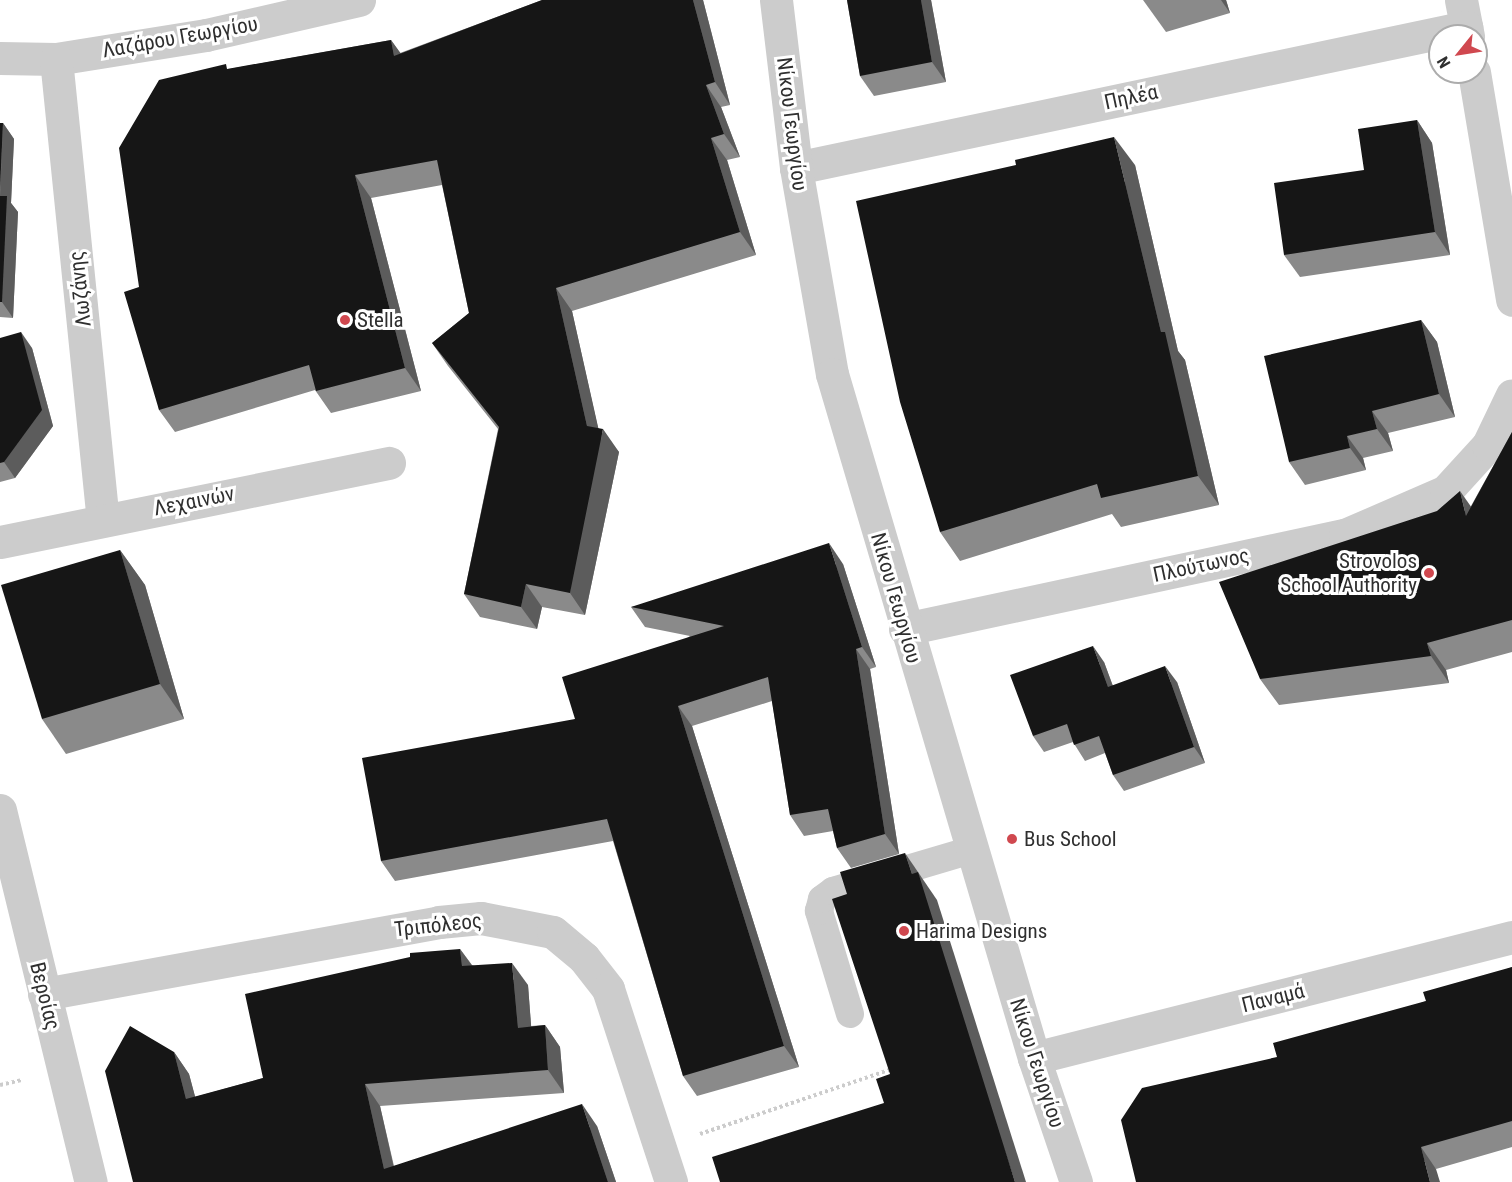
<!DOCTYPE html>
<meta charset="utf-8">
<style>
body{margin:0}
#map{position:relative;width:1512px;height:1182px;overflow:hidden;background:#fff;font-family:"Roboto Condensed",sans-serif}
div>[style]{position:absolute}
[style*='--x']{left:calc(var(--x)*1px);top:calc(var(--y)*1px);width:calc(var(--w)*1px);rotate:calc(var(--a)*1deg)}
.path>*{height:4px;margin-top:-2px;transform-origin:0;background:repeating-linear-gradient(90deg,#ccc 0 3px,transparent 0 6px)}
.service>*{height:28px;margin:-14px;padding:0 14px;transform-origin:14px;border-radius:14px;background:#ccc}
.minor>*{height:33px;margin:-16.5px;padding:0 16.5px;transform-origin:16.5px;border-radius:16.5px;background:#ccc}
.tertiary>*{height:33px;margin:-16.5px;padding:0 16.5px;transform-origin:16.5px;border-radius:16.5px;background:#ccc}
.wall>*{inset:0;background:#8a8a8a}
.shaded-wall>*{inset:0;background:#5c5c5c}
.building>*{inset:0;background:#161616}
.dots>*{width:16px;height:16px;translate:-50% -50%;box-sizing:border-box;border:3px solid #fff;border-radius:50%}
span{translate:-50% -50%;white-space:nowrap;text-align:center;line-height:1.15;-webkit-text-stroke:6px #fff;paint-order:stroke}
.street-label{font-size:21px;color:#2f2f2f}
.poi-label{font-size:21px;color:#2f2f2f}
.left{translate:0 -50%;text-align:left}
.right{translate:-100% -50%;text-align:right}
.north{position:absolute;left:1428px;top:24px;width:60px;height:60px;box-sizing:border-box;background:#fff;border:2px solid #acacac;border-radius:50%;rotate:240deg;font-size:16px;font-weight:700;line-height:24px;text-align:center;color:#2f2f2f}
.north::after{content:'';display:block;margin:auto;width:21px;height:27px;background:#d0484f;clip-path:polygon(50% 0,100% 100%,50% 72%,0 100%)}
</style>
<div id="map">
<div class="path">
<i style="--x:0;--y:1085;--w:23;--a:-13"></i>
<i style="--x:700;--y:1134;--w:203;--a:-18.7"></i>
</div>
<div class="service">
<i style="--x:850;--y:1014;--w:108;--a:-106.8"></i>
<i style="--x:819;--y:911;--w:12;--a:-76"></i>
<i style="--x:822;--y:899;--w:14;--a:-36"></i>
<i style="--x:833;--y:891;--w:144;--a:-16.5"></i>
</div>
<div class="minor">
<i style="--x:1461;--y:0;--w:37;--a:79"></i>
<i style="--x:0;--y:58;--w:56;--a:1"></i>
<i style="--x:56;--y:59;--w:152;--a:-9.1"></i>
<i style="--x:206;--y:35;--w:157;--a:-12.9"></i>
<i style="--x:56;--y:59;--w:462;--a:84.2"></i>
<i style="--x:1474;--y:72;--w:231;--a:80.5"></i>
<i style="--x:796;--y:168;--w:685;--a:-11.88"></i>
<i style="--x:0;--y:542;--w:397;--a:-11.5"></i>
<i style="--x:905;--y:629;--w:450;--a:-12.1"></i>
<i style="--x:1345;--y:535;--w:110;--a:-23.5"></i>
<i style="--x:1446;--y:491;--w:62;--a:-47.6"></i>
<i style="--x:1488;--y:445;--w:55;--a:-64.4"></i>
<i style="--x:0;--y:810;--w:383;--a:76.3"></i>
<i style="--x:44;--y:994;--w:402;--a:-10.3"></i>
<i style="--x:439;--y:922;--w:42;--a:-5.4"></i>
<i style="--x:481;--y:918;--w:73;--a:11"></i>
<i style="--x:553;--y:932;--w:40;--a:40"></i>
<i style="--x:584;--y:958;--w:39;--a:52"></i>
<i style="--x:608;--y:989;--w:203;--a:71.9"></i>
<i style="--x:1034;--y:1058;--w:493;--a:-14.2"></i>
</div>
<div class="tertiary">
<i style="--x:776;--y:0;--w:169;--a:83.2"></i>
<i style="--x:796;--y:168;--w:209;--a:80.1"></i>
<i style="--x:832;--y:374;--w:713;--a:73.55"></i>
<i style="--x:1034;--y:1058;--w:131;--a:71.3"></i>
</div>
<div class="wall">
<i style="clip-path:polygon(542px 0,703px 0,730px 105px,721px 107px,740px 157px,727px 160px,756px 255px,572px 311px,598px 428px,619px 452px,585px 615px,542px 607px,537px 629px,480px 617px,464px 594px,498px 429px,448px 366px,432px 343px,469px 313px,442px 185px,371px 198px,421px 391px,331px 413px,315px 390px,175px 432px,159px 410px,139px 287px,229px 69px,391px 40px,400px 53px)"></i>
<i style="clip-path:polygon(847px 0,931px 0,946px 82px,874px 96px,860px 76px)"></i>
<i style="clip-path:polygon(1143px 0,1226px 0,1230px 13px,1166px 32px)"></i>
<i style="clip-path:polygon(1417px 120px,1432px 143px,1450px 255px,1300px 277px,1284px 255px)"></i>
<i style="clip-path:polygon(0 123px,3px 123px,14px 139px,11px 203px,18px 212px,13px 318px,0 317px)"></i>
<i style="clip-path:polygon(1135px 165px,1178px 351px,1185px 360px,1219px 505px,1121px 527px,1112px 514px,960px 561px,940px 532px)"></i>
<i style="clip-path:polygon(1421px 320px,1437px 342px,1455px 417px,1388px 433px,1393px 451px,1363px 458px,1366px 470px,1305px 485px,1289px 462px)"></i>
<i style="clip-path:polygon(0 338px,32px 348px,53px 426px,15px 478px,0 482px)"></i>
<i style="clip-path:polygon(1512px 432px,1512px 652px,1446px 670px,1449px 683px,1279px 705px,1260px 679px,1471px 506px)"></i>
<i style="clip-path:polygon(120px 550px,145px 585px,184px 719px,66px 754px,42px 719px)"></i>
<i style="clip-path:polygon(843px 564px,876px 667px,870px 669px,899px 854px,851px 868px,837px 848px,833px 831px,804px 836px,790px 815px,772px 701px,692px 726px,799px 1067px,697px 1096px,683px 1076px,613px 841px,395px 881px,381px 861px,575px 719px,690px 636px,645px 627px,631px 607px)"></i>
<i style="clip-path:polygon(1104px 662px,1113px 686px,1177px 682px,1205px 763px,1124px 791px,1113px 775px,1105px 753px,1085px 761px,1073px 742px,1044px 752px,1033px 736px)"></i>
<i style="clip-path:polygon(460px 949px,472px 965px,528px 985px,531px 1026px,545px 1025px,560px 1047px,564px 1093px,380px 1106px,394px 1166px,597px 1126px,616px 1182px,133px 1182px,174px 1052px,189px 1074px,195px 1097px,263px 1078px)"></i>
<i style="clip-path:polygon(1512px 967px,1512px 1147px,1436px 1169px,1277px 1057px,1426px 1001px)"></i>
</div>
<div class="shaded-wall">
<i style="clip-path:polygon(693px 0,703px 0,730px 105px,715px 82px)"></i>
<i style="clip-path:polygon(921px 0,931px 0,946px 82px,932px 62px)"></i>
<i style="clip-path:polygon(1221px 0,1226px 0,1230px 13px)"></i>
<i style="clip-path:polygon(391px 40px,407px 62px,394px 56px)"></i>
<i style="clip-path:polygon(706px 85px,721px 107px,740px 157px,724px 134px)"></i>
<i style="clip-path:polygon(1417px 120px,1432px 143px,1450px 255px,1435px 232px)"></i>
<i style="clip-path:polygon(3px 123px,14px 139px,11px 203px,18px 212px,13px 318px,2px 302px,0 196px)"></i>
<i style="clip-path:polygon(1114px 137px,1135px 165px,1178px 351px,1185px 360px,1219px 505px,1198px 476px,1161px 332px)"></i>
<i style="clip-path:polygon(711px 138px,727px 160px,756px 255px,740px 232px)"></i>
<i style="clip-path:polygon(355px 175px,371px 198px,421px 391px,405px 368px)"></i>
<i style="clip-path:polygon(556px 288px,572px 311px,601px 440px,603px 429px,619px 452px,585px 615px,570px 593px,587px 426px)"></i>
<i style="clip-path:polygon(1421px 320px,1437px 342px,1455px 417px,1439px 394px)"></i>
<i style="clip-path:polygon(21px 332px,32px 348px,53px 426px,15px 478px,4px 462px)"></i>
<i style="clip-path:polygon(1372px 411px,1388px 433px,1393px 451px,1377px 429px)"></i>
<i style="clip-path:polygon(1347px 436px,1363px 458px,1366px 470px,1350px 448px)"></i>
<i style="clip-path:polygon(1460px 491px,1479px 518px,1466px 516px)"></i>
<i style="clip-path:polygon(829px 543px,843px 564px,876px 667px,862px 647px)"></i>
<i style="clip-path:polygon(120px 550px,145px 585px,184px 719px,160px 684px)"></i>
<i style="clip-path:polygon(526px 584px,542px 607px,537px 629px,521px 607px)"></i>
<i style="clip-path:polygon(1427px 643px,1446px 670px,1449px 683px,1431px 656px)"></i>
<i style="clip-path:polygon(1093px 646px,1104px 662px,1119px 703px,1108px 687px)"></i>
<i style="clip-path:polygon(856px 649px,870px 669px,899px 854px,885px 834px)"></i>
<i style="clip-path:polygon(1165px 666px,1177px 682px,1205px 763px,1194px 747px)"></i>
<i style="clip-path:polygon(678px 706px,692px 726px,799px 1067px,784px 1046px)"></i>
<i style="clip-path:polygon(905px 853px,937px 900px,1026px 1182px,1015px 1182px,912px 874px)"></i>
<i style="clip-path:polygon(460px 949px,476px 971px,462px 966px)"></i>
<i style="clip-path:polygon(512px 963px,528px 985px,533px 1050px,518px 1028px)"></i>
<i style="clip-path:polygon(545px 1025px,560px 1047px,564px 1093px,548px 1070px)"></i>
<i style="clip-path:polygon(174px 1052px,189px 1074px,202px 1122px,186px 1099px)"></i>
<i style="clip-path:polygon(365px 1084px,380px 1106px,397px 1182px,384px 1169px)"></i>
<i style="clip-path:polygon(582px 1104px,597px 1126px,616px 1182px,608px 1182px)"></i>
<i style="clip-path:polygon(1421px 1147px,1436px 1169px,1440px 1182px,1430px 1182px)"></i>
</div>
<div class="building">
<i style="clip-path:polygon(542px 0,693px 0,715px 82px,706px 85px,724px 134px,711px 138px,740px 232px,556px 288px,587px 426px,603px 429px,570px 593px,526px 584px,521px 607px,464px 594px,499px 427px,432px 343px,469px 313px,437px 160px,355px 175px,405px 368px,316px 391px,309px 365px,159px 410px,124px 292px,139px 287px,119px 148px,159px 80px,226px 64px,227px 69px,391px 40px,394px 56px)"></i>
<i style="clip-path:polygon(847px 0,921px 0,932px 62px,860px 76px)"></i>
<i style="clip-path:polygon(1417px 120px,1435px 232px,1284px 255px,1274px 183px,1364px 170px,1358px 129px)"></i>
<i style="clip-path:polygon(0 123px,3px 123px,0 189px)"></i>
<i style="clip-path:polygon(1114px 137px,1161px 332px,1165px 332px,1198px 476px,1101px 498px,1097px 484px,940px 532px,900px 402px,856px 201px,1016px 165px,1015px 160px)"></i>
<i style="clip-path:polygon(0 196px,7px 196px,2px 302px,0 302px)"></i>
<i style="clip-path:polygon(1421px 320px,1439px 394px,1372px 411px,1377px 429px,1347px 436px,1350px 448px,1289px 462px,1264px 356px)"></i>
<i style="clip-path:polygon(21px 332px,42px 410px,4px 462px,0 463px,0 338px)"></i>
<i style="clip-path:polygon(1512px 432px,1512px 620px,1427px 643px,1431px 656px,1260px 679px,1219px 582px,1437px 511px,1460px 491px,1466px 516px)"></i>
<i style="clip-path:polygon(829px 543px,862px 647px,856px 649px,885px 834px,837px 848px,828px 809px,790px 815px,768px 677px,678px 706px,784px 1046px,683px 1076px,607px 819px,381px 861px,362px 758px,575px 719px,562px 677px,724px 626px,631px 607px)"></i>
<i style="clip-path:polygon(120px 550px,160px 684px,42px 719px,1px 585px)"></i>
<i style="clip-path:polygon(1093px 646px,1108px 687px,1165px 666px,1194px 747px,1113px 775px,1099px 736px,1074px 745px,1067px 724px,1033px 736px,1010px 675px)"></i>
<i style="clip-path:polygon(905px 853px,912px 874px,918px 872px,1015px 1182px,720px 1182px,712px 1157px,884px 1103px,876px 1079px,890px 1074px,832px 899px,847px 894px,840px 872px)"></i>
<i style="clip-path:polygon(460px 949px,462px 966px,512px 963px,518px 1028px,545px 1025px,548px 1070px,365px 1084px,384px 1169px,582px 1104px,608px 1182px,133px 1182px,105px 1071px,130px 1026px,174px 1052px,186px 1099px,263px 1078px,245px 994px,410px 957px,410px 953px)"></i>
<i style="clip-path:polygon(1512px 967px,1512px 1121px,1421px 1147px,1430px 1182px,1136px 1182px,1121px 1120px,1142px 1088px,1277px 1057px,1273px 1043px,1426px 1001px,1423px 992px)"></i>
</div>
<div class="dots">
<i style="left:345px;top:320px;background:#d0484f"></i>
<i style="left:1429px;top:573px;background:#d0484f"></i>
<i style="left:1012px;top:839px;background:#d0484f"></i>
<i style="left:904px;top:931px;background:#d0484f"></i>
</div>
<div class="street-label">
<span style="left:180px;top:37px;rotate:-10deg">Λαζάρου Γεωργίου</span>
<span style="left:1131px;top:97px;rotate:-12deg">Πηλέα</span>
<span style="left:792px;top:124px;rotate:83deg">Νίκου Γεωργίου</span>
<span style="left:80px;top:289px;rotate:-96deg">Λωζάνης</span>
<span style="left:194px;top:501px;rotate:-11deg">Λεχαινών</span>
<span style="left:1201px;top:565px;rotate:-12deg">Πλούτωνος</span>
<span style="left:896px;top:598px;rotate:74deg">Νίκου Γεωργίου</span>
<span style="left:438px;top:925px;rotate:-6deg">Τριπόλεος</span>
<span style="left:45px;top:996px;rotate:76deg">Βεροίας</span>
<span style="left:1273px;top:998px;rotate:-14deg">Παναμά</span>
<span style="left:1037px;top:1063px;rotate:72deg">Νίκου Γεωργίου</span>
</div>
<div class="poi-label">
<span class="left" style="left:357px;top:320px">Stella</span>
<span class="right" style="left:1417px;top:573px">Strovolos<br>School Authority</span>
<span class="left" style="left:1024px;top:839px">Bus School</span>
<span class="left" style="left:916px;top:931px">Harima Designs</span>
</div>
<div class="north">N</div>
</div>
